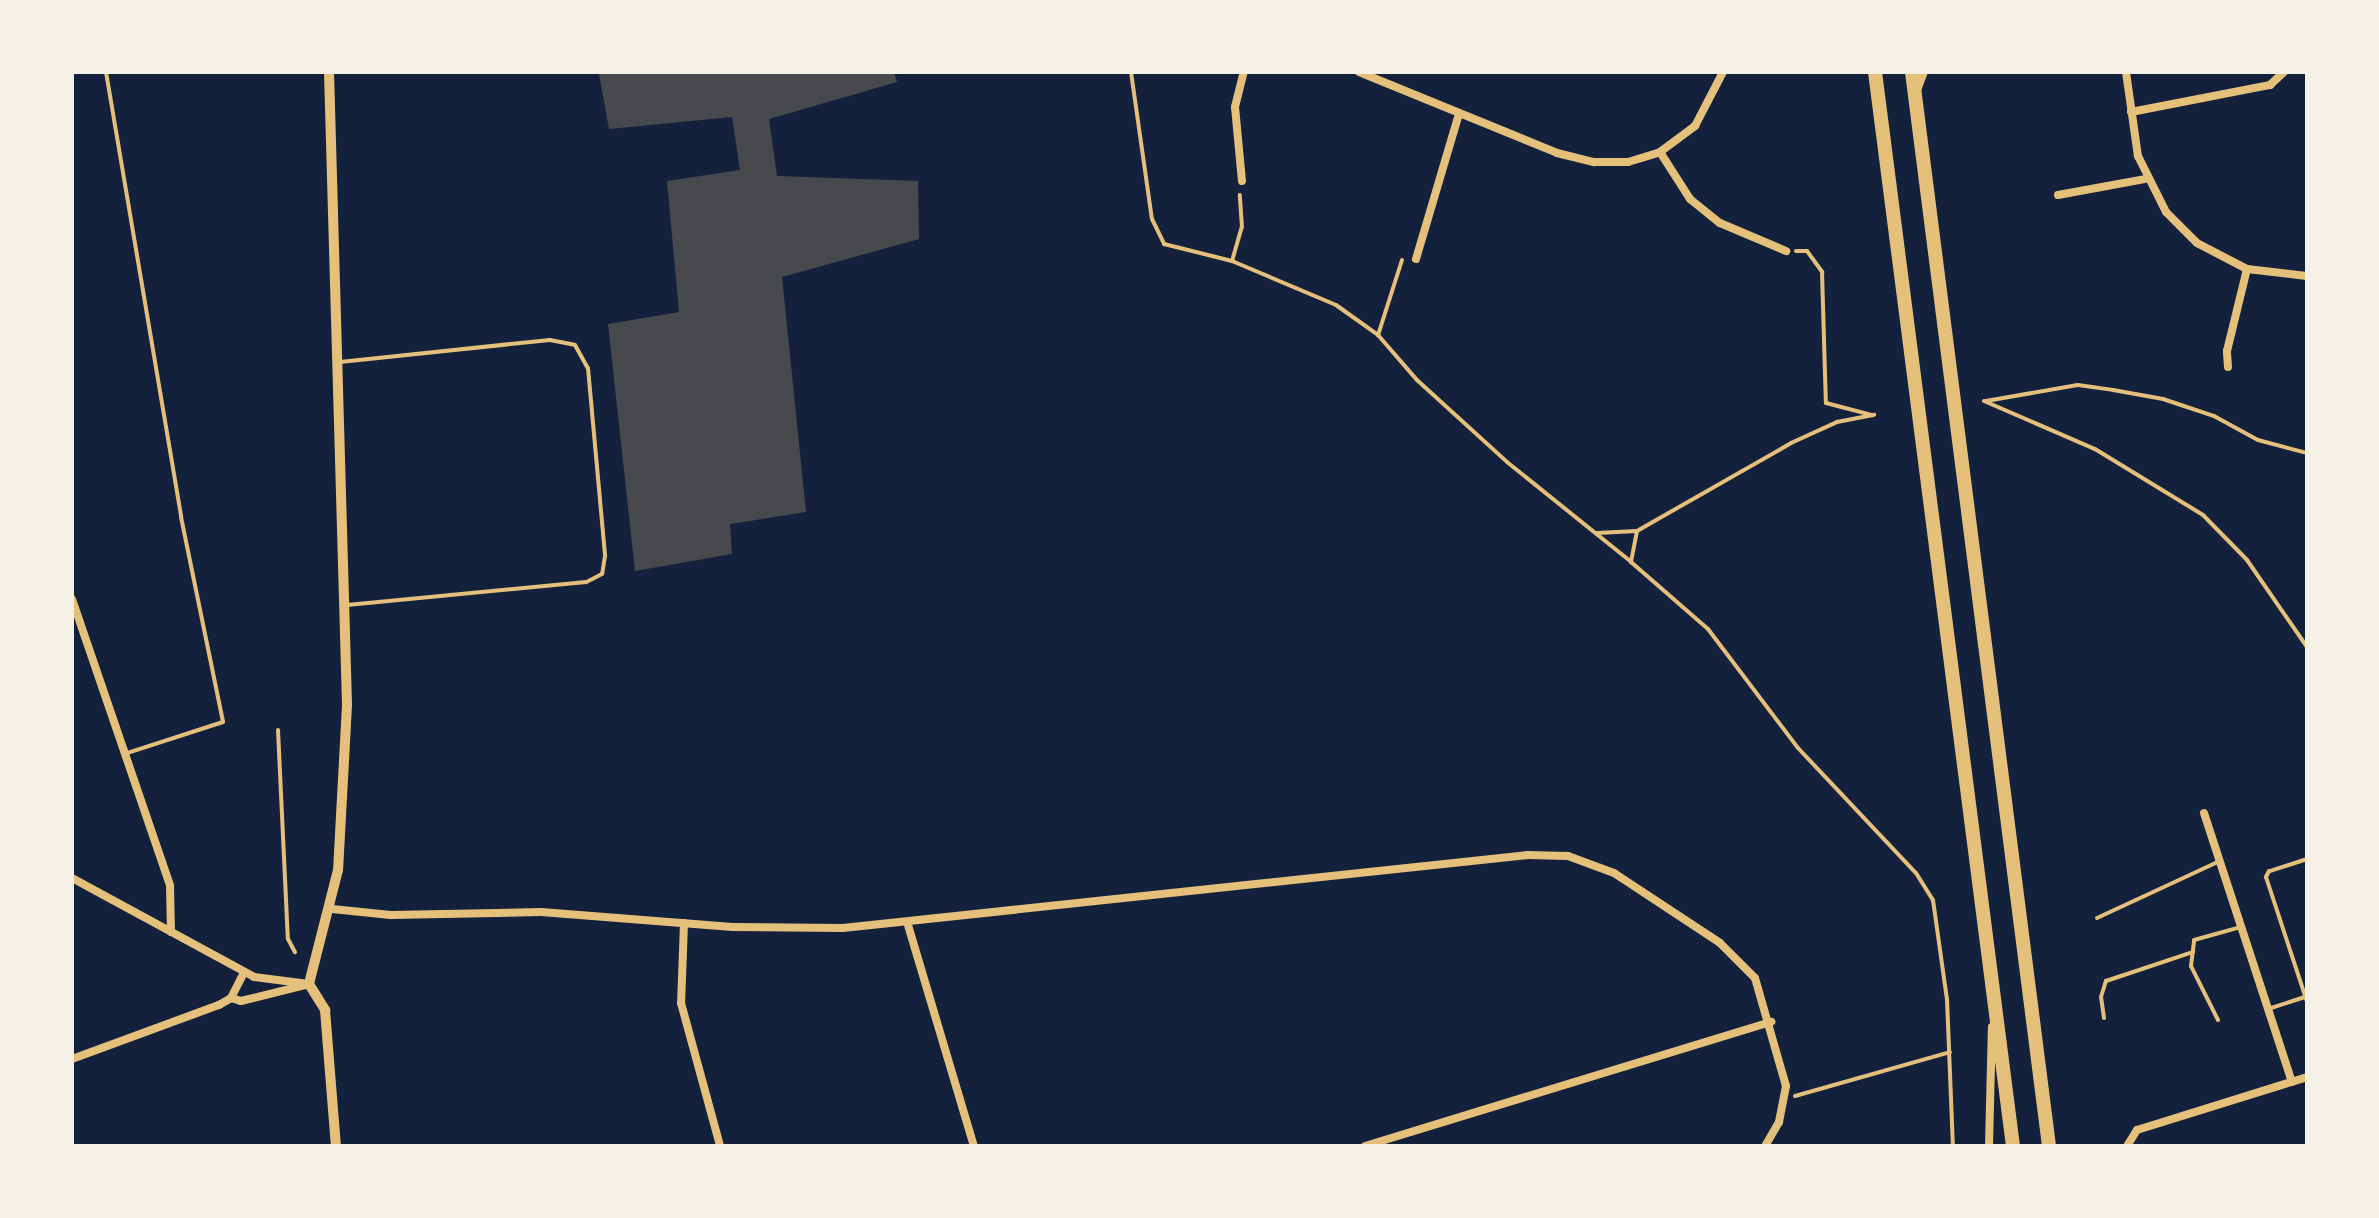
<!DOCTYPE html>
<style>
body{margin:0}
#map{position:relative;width:2379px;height:1218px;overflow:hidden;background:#14213d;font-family:"Source Sans 3",sans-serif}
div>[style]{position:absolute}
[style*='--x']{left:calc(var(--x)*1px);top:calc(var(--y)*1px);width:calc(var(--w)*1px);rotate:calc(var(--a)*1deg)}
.building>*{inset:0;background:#48494c}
.path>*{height:4px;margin:-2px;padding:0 2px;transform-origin:2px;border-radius:2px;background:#e5c07b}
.service>*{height:4px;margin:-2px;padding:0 2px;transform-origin:2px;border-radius:2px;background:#e5c07b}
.minor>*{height:8px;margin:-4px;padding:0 4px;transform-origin:4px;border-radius:4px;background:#e5c07b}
.tertiary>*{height:10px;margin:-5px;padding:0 5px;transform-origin:5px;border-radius:5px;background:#e5c07b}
.trunk>*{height:14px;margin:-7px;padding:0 7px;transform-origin:7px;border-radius:7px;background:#e5c07b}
span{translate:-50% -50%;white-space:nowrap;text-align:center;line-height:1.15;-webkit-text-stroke:8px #f6f1e7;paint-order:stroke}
.frame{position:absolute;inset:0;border:74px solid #f6f1e7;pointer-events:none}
</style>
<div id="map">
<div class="building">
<i style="clip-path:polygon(894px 72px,897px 82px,769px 119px,777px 176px,918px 181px,919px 239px,782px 277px,806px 512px,730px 524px,732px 554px,635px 571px,608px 324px,679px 312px,667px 181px,740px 170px,732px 117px,609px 129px,599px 74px)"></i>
</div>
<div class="path">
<i style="--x:1131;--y:72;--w:148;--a:81.9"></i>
<i style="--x:1152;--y:219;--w:28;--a:64"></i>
<i style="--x:1164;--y:244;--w:70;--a:14"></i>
<i style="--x:1232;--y:261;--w:113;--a:22.9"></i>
<i style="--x:1336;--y:305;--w:52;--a:35.5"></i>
<i style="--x:1796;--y:251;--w:11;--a:0"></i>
<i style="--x:1807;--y:251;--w:26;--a:54"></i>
<i style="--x:1822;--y:272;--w:131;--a:88.3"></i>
<i style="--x:1826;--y:403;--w:48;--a:14.6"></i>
<i style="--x:1402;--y:260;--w:79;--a:107.7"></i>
<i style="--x:1378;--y:335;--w:60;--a:49.1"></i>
<i style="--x:1417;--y:380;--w:122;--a:42.3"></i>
<i style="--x:1507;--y:462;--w:158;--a:38.8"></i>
<i style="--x:1232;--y:261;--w:35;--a:-74"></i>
<i style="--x:1242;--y:227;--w:32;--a:-94"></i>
<i style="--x:1984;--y:401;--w:121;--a:23.4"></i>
<i style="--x:2095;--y:449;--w:127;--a:31.4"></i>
<i style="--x:2203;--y:515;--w:63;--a:45.6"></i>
<i style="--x:2247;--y:560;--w:106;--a:55.4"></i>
<i style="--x:1986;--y:401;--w:93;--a:-9.9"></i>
<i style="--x:2078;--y:385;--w:35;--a:8"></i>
<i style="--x:2113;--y:390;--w:51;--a:10.2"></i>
<i style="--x:2163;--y:399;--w:54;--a:18.4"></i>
<i style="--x:2214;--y:416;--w:50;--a:28.6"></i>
<i style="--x:2258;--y:440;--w:51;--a:14.9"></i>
<i style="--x:1637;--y:531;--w:32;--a:101"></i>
<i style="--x:1631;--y:562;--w:102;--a:41"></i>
<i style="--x:1708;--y:629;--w:149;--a:52.9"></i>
<i style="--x:1798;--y:748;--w:172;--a:46.7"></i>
<i style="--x:1916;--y:873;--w:32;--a:58"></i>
<i style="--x:1933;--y:900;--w:100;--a:82"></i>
<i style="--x:1947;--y:999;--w:147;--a:87.7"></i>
<i style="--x:1597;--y:533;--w:40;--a:-2.9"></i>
<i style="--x:1637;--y:531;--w:177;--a:-29.7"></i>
<i style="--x:1791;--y:443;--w:51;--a:-24.5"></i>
<i style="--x:1837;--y:422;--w:38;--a:-11"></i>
<i style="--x:278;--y:730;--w:209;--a:87.3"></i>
<i style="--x:288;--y:939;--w:15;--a:62"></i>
<i style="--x:1795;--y:1096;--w:161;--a:-15.8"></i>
</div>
<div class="service">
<i style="--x:106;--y:72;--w:451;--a:80.4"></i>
<i style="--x:181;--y:517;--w:209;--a:78.4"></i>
<i style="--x:223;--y:722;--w:101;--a:162.1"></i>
<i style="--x:340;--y:362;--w:211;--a:-6"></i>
<i style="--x:550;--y:340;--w:25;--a:11"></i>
<i style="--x:575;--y:345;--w:26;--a:61"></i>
<i style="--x:588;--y:368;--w:189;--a:84.8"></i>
<i style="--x:605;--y:556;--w:18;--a:99"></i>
<i style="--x:602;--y:574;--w:18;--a:153"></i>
<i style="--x:586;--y:582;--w:240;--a:174.5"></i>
<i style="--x:2307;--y:859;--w:40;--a:162"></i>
<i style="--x:2269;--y:871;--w:7;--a:117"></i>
<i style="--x:2266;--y:877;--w:132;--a:71.8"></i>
<i style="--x:2097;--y:918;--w:136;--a:-24.9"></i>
<i style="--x:2268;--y:1009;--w:38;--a:-18"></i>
<i style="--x:2104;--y:1018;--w:21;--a:-98"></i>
<i style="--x:2101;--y:997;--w:17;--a:-73"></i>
<i style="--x:2106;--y:981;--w:92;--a:-18.4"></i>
<i style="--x:2218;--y:1020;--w:60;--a:-116.6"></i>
<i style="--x:2191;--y:966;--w:26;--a:-83"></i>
<i style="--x:2194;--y:940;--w:49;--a:-15.5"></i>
</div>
<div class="minor">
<i style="--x:1359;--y:72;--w:214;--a:22.2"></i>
<i style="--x:1557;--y:153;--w:38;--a:14"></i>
<i style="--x:1594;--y:162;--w:34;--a:0"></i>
<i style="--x:1628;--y:162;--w:34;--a:-17"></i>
<i style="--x:1660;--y:152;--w:44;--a:-36.6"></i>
<i style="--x:1695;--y:126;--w:61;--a:-62.6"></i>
<i style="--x:2126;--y:72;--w:85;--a:81.9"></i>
<i style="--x:2138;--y:156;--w:63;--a:63.4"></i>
<i style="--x:2166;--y:212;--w:44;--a:45"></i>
<i style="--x:2197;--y:243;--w:56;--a:27.5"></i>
<i style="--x:2247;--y:269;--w:60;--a:6.7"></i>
<i style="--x:1917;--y:90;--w:19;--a:-69"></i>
<i style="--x:2131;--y:112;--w:142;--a:-11"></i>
<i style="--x:2270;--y:85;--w:19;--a:-43"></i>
<i style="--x:1660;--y:152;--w:56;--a:57.4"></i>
<i style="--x:1690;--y:199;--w:38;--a:39"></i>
<i style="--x:1720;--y:223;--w:72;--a:23"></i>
<i style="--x:1242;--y:181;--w:74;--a:-95.4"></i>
<i style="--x:1235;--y:107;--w:36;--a:-76"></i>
<i style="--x:2058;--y:195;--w:88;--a:-10.4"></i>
<i style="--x:1416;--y:259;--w:151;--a:-73.5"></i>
<i style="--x:2228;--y:367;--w:16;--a:-94"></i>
<i style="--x:2227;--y:351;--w:84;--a:-76.3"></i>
<i style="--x:72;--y:599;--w:303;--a:71.1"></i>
<i style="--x:170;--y:886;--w:46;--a:88.8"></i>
<i style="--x:2204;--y:813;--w:283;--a:71.9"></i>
<i style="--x:72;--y:878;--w:207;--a:28.5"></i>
<i style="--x:254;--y:977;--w:55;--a:7.3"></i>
<i style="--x:332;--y:909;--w:59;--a:5.8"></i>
<i style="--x:391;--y:915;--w:150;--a:-1.1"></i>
<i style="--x:541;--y:912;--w:192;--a:4.5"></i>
<i style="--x:732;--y:927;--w:111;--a:0.5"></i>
<i style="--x:843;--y:928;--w:689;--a:-6.08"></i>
<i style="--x:1528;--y:855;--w:40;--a:1.4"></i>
<i style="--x:1568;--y:856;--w:49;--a:20.3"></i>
<i style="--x:1614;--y:873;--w:127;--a:33.4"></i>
<i style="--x:1720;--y:943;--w:49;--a:45"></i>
<i style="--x:1755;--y:978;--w:112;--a:74"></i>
<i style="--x:1786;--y:1086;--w:37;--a:101"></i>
<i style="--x:1779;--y:1122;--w:28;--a:120"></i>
<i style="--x:684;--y:923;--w:80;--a:92.1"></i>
<i style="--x:681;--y:1003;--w:148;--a:74.7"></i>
<i style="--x:908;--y:925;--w:231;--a:73.4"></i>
<i style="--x:231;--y:998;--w:10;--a:17"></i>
<i style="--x:241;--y:1001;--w:66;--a:-14"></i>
<i style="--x:72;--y:1059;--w:157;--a:-20.2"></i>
<i style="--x:219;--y:1005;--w:14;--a:-30"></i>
<i style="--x:231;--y:998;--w:29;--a:-63"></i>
<i style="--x:1365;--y:1146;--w:425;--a:-17"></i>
<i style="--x:1989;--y:1146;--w:119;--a:-88.6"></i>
<i style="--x:2127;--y:1146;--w:19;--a:-58"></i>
<i style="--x:2137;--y:1130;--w:178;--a:-17.3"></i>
</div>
<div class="tertiary">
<i style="--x:329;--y:72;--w:633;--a:88.37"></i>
<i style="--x:347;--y:705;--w:165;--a:93.1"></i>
<i style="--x:338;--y:870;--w:118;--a:104.3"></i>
<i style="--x:309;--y:984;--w:31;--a:58"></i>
<i style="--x:325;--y:1010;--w:136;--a:85.4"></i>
</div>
<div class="trunk">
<i style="--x:1875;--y:72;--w:1083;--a:82.68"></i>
<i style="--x:1912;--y:72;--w:1083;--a:82.73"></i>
</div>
<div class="frame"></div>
</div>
